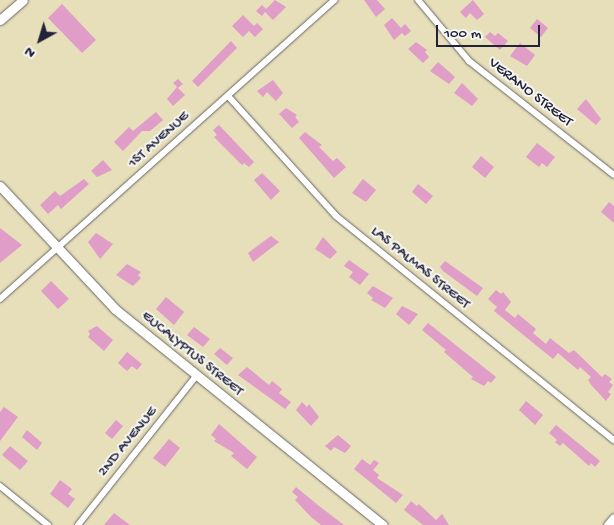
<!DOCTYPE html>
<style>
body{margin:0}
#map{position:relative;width:614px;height:525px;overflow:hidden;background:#e7dfba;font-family:"Gochi Hand",sans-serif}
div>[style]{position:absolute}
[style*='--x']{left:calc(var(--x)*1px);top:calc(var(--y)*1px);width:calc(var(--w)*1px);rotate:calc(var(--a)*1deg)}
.building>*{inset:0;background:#df9dc8}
.roads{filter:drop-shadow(0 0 1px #676467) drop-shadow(0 0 1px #676467)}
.street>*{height:6px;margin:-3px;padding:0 3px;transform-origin:3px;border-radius:3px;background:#fff}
.secondary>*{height:9px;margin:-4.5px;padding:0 4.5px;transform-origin:4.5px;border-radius:4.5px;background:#fff}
span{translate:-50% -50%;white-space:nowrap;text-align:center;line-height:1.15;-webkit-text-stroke:4px #f6f6f2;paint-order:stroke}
.street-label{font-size:15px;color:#22223b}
.north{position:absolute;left:15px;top:15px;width:50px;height:50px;-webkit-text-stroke:4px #f6f6f2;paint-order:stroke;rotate:219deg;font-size:14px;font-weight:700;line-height:20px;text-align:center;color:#22223b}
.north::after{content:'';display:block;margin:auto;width:18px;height:22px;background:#22223b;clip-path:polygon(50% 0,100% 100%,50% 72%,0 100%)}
.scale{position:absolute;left:436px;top:25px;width:104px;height:22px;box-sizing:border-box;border:2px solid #22223b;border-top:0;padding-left:6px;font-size:15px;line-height:18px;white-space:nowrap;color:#22223b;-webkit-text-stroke:4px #f6f6f2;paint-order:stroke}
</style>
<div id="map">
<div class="building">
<i style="clip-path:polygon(275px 0,286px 7px,273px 20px,265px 12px,262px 16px,256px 11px,262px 5px,266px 9px)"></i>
<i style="clip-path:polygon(364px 0,377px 0,385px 9px,376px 17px)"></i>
<i style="clip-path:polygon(473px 0,484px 14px,477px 20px,470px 13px,466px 18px,460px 12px)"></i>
<i style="clip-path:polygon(62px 4px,96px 40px,82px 53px,48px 18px)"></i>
<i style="clip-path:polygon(243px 15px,254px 26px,257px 23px,263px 29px,255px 37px,249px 31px,243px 37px,232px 26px)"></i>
<i style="clip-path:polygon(392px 18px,401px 28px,405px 24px,411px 31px,405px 36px,402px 33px,394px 40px,384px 25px)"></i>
<i style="clip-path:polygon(537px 19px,548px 28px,541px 37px,530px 28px)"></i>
<i style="clip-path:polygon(490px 32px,495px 36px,498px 33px,508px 41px,500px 50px,485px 37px)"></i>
<i style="clip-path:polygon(231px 41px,237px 48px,198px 87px,192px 81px)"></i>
<i style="clip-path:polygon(416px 42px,427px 50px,425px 52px,429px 57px,423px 63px,408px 49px)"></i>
<i style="clip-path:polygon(520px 43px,535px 55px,527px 66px,510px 56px)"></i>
<i style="clip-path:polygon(438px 62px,455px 77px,449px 84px,430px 71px)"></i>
<i style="clip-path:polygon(178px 79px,183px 84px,178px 88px,185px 95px,173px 106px,167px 99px,177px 87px,173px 83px)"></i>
<i style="clip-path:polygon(273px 80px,283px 93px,276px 101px,267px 92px,263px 97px,257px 91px)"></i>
<i style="clip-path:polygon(462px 83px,478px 99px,472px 106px,454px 93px)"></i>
<i style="clip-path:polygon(586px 99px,601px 119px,596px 125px,577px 109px)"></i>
<i style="clip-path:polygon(286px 108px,297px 115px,295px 117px,299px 122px,292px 128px,279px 114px)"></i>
<i style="clip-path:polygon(156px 112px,163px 120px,150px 131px,142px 131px,123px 151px,114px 142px,129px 127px,133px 131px)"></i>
<i style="clip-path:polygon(219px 125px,254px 162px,249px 167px,244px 163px,242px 165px,214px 137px,217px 135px,213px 130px)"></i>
<i style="clip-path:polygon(305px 132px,322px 145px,319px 147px,333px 161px,337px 158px,346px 167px,334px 178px,299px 138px)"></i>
<i style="clip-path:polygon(537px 143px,555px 157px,547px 167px,542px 163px,539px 167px,526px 157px)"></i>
<i style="clip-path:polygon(481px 156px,494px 167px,485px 178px,472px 167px)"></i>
<i style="clip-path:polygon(103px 160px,112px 170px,97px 177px,91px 171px)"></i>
<i style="clip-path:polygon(262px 173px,280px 191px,271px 200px,254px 180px)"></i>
<i style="clip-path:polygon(84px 179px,89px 184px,61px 209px,58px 205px,48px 214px,40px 205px,55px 191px,60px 196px)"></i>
<i style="clip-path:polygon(363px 179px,376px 190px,366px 202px,352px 193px)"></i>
<i style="clip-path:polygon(418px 184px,433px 196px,426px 204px,412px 192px)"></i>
<i style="clip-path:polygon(609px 202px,614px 206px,614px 223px,601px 212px)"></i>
<i style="clip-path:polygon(0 228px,22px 245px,0 263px)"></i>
<i style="clip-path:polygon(96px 233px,113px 244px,100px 259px,88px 242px)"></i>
<i style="clip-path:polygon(271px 236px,279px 242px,253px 262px,248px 253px)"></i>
<i style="clip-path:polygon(323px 237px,337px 252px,330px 259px,315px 249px)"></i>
<i style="clip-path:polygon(349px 260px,369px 274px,360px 285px,349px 277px,353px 272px,344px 266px)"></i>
<i style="clip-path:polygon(445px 261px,483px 288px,477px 296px,443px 271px,440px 267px)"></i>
<i style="clip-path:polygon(127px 264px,141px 272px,138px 275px,141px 278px,133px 286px,116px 275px)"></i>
<i style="clip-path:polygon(51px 281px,69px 299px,58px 309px,41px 291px)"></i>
<i style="clip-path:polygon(373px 286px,393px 298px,385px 308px,371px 300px,373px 298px,367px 293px)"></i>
<i style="clip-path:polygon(496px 290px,501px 294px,503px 292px,511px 302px,505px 310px,515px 318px,518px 314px,536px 329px,533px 333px,546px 344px,550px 338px,569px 353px,574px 350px,602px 377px,605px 374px,612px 379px,609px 382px,613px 385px,608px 392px,611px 394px,606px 401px,592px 386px,588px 380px,591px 377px,580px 367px,578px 370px,558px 353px,553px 359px,494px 311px,497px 307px,488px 299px)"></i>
<i style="clip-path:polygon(166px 297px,184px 312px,174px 325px,156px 309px)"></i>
<i style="clip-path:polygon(402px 306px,418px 314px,409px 325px,396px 314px)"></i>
<i style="clip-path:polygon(428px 323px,496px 377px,491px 383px,488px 381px,484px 386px,471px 379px,473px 377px,444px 352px,446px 350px,422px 330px)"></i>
<i style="clip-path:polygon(97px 326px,113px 340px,104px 351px,88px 337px,90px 334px,88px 331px)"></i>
<i style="clip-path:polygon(194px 327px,210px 339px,203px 347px,187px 335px)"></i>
<i style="clip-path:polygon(220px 348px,233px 358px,227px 365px,214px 354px)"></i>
<i style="clip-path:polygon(127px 352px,142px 364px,137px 370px,132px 366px,127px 371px,118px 363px)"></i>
<i style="clip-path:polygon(247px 367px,269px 385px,272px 381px,282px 389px,279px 393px,291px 402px,285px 409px,238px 375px)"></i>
<i style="clip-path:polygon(526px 401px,543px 415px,535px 425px,519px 410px)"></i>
<i style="clip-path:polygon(302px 402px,307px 407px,309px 404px,319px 417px,311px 426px,296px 410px)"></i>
<i style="clip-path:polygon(4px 407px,18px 417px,0 441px,0 412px)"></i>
<i style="clip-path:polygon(116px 420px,123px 426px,112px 439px,105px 433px)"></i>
<i style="clip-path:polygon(219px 424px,257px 457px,247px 469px,231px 456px,234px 453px,214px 441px,216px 439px,211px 435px)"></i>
<i style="clip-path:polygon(556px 425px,600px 461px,595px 467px,591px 463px,589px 466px,563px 443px,560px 446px,555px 442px,557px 440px,549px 433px)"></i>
<i style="clip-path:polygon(27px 430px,42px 443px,37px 450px,22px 437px)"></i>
<i style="clip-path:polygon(338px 435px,351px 446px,345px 453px,334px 447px,331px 451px,325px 446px)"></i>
<i style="clip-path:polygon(169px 439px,180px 448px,165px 467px,153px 458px)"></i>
<i style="clip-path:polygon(10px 446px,28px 461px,20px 470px,2px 455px)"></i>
<i style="clip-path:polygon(362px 459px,370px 465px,374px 460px,379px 463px,373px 470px,379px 475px,377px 478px,403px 495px,396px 503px,354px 469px)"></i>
<i style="clip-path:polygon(60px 480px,72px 489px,68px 494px,75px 499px,68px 508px,50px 494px)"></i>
<i style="clip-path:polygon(296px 487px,319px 506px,344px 525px,321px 525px,311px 517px,295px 500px,298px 497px,292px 492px)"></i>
<i style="clip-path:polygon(411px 501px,417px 506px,419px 504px,436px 520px,442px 514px,449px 525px,423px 525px,404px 510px)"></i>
<i style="clip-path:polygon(114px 513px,130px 525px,104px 525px)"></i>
</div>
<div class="roads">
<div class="street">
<i style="--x:418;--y:0;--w:80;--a:50.1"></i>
<i style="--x:469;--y:61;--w:184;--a:38.2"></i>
<i style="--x:228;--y:96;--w:161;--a:48"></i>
<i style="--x:336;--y:216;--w:357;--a:38.9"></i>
<i style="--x:0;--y:299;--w:449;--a:-41.8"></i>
<i style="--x:0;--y:486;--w:62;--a:39.1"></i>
<i style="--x:78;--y:525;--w:191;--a:-51.6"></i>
</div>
<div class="secondary">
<i style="--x:0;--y:20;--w:30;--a:-41"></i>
<i style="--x:0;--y:186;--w:168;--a:46.9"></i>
<i style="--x:115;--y:309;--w:344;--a:38.9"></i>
<i style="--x:608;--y:525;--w:9;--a:-49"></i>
</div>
</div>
<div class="street-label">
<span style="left:530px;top:93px;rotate:38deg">VERANO STREET</span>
<span style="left:159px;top:140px;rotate:-42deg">1ST AVENUE</span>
<span style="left:420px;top:268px;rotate:39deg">LAS PALMAS STREET</span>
<span style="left:192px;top:354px;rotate:39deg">EUCALYPTUS STREET</span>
<span style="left:128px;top:442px;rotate:-51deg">2ND AVENUE</span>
</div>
<div class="north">N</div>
<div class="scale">100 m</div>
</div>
